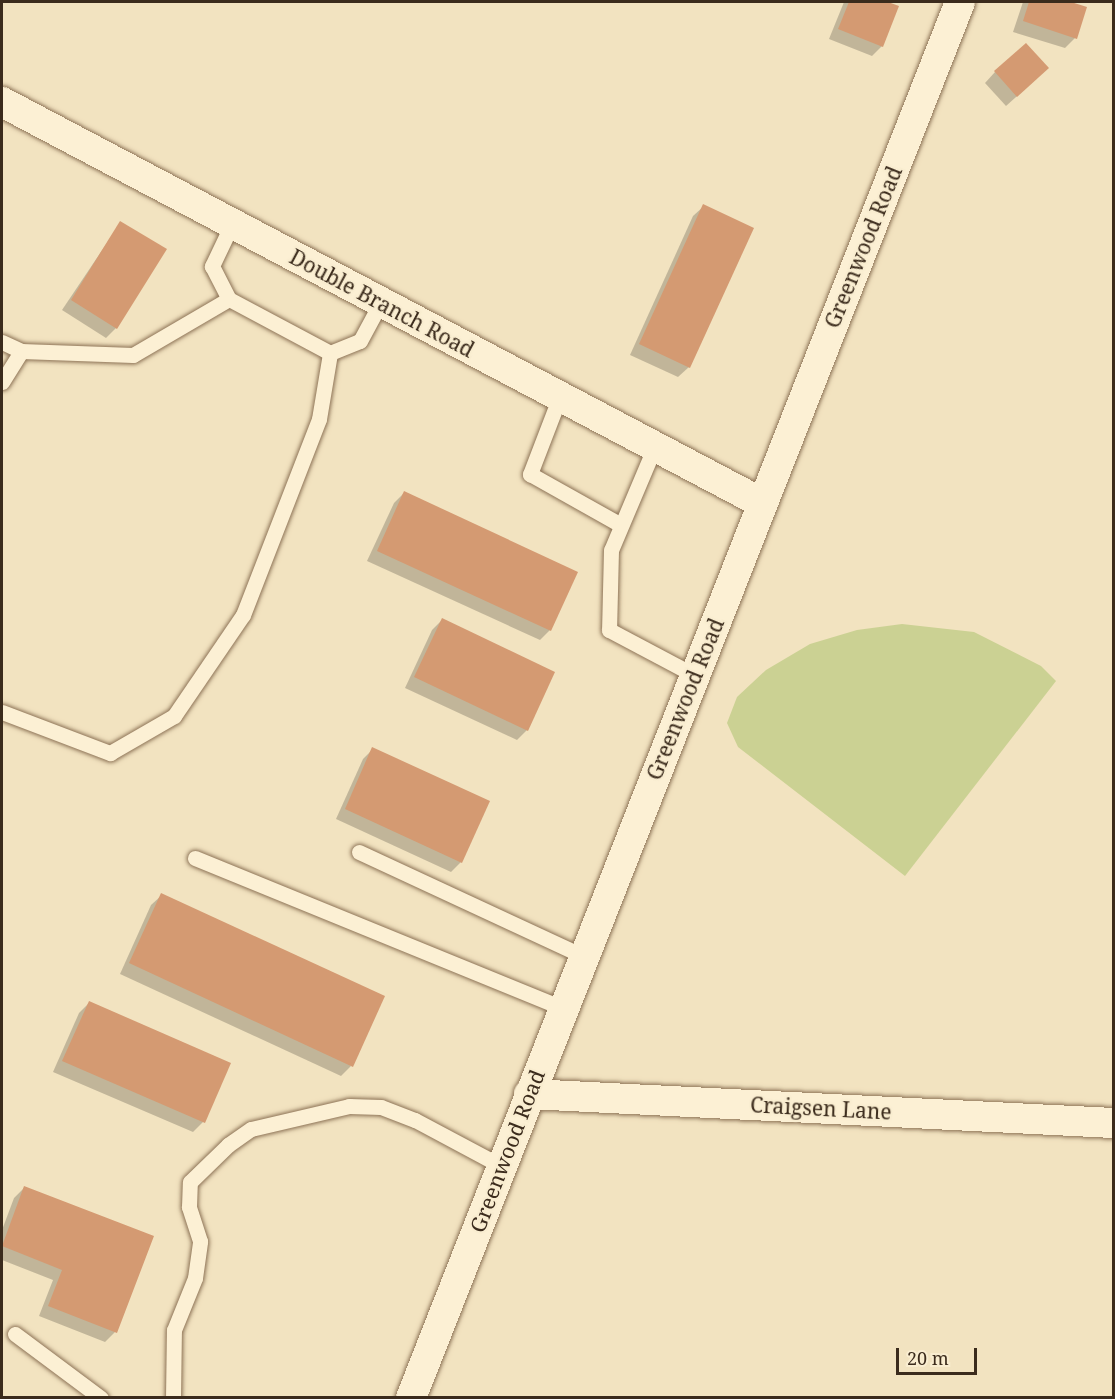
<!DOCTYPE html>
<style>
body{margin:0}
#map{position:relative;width:1115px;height:1399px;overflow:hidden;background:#f2e3c0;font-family:"Noto Serif",serif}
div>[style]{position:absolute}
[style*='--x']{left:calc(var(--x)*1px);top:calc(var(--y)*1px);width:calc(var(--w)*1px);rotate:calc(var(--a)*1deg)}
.green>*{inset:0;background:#cbd193}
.shadow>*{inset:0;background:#0003}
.building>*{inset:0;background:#d49a72}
.roads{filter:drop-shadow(0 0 2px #8d7356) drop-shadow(0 0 2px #8d7356)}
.service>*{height:15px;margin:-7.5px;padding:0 7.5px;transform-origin:7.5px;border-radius:7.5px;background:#fcf0d4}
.minor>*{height:30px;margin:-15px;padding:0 15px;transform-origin:15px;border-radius:15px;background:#fcf0d4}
span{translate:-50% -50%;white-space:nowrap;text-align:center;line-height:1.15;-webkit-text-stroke:4.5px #f9edd0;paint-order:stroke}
.street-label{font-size:21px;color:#3b2b1c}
.frame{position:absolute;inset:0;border:3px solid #3b2b1c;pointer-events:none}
.scale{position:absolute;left:896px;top:1348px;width:81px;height:27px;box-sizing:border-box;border:3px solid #3b2b1c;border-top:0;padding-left:8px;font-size:18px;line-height:21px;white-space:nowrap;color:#3b2b1c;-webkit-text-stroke:4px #f9edd0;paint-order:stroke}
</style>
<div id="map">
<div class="green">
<i style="clip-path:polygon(902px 624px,974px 632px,1041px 666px,1056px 681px,905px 876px,738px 747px,727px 723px,737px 697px,766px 670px,810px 644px,857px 630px)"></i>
</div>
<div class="shadow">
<i style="clip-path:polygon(844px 2px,884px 2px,897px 7px,882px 46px,872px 56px,829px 39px)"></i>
<i style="clip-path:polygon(1023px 2px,1066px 2px,1085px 8px,1075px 38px,1065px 48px,1013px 32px)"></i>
<i style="clip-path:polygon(995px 72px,1037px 78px,1006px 106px,985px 83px)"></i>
<i style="clip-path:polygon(704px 206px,689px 367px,678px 377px,630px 355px,693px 216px)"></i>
<i style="clip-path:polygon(121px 222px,116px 328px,106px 338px,62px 310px)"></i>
<i style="clip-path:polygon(404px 493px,550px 630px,540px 640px,367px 561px,394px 503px)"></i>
<i style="clip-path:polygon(442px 620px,527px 730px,517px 740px,405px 688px,432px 630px)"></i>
<i style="clip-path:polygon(373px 749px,461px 862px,451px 872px,336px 819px,363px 759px)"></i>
<i style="clip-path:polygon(162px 895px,351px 1066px,341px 1076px,120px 974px,151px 905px)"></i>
<i style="clip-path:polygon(89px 1003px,229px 1064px,203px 1122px,193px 1132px,53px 1072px,79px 1013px)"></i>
<i style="clip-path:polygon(24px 1188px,115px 1332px,105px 1342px,39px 1316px,53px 1280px,2px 1260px,2px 1230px,14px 1198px)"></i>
</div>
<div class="building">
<i style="clip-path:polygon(849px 2px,888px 2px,899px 6px,883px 47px,838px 29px)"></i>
<i style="clip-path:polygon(1029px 2px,1071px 2px,1087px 7px,1077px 39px,1023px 21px)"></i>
<i style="clip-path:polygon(1026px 43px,1049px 68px,1017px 97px,994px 71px)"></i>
<i style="clip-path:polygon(703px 204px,754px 228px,690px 368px,639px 344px)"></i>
<i style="clip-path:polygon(120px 221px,167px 249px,117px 329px,71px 300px)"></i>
<i style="clip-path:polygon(404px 491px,578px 572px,551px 631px,377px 551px)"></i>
<i style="clip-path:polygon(442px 618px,555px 672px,528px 731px,414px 677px)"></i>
<i style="clip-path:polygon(372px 747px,490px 801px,462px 863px,345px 809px)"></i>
<i style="clip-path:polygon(161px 893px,385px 996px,353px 1067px,129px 963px)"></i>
<i style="clip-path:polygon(89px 1001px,231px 1063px,205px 1123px,62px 1061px)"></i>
<i style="clip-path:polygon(24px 1186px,154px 1236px,117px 1333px,48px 1306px,62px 1270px,2px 1246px)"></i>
</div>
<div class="roads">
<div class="service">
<i style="--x:232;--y:224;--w:47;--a:115.5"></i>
<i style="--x:212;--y:266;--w:37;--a:63"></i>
<i style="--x:229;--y:299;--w:115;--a:28.1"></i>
<i style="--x:330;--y:353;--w:32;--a:-22"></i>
<i style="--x:360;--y:341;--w:44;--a:-61.7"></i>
<i style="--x:2;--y:342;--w:21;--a:25"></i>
<i style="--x:2;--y:382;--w:36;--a:-58"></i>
<i style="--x:21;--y:351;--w:112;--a:2"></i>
<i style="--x:133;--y:355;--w:111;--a:-30.3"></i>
<i style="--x:560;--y:396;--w:84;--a:111"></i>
<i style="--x:530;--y:474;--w:104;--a:29.3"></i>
<i style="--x:655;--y:446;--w:113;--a:112.9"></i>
<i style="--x:611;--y:550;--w:80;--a:91.4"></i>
<i style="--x:609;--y:630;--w:96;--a:27.9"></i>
<i style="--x:2;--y:712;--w:116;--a:20.8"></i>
<i style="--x:110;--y:753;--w:74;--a:-30"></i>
<i style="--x:174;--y:716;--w:122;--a:-55.7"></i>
<i style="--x:243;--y:615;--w:210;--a:-68.8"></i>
<i style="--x:319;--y:419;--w:67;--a:-80.5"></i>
<i style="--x:359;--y:852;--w:247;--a:24.9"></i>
<i style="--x:195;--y:858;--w:397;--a:22.2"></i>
<i style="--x:15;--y:1334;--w:107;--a:36.7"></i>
<i style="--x:173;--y:1398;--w:68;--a:-89.2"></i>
<i style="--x:174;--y:1330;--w:56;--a:-68"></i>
<i style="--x:195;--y:1278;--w:37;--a:-82"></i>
<i style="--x:200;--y:1241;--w:36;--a:-108"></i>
<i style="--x:189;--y:1207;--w:25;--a:-88"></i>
<i style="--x:190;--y:1182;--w:53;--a:-44.2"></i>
<i style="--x:228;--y:1145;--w:28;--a:-35"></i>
<i style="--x:251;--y:1129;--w:101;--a:-13.2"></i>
<i style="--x:349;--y:1106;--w:32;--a:2"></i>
<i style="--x:381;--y:1107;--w:36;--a:21"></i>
<i style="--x:415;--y:1120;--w:98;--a:28.1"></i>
</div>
<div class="minor">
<i style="--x:2;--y:102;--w:859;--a:27.82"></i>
<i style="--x:529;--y:1094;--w:586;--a:2.84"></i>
<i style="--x:411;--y:1398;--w:1500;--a:-68.53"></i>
</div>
</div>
<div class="street-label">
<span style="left:863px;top:247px;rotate:-68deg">Greenwood Road</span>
<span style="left:382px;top:303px;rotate:28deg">Double Branch Road</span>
<span style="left:685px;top:699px;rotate:-68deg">Greenwood Road</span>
<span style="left:821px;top:1108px;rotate:3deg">Craigsen Lane</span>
<span style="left:507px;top:1151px;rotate:-69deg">Greenwood Road</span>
</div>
<div class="frame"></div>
<div class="scale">20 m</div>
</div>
